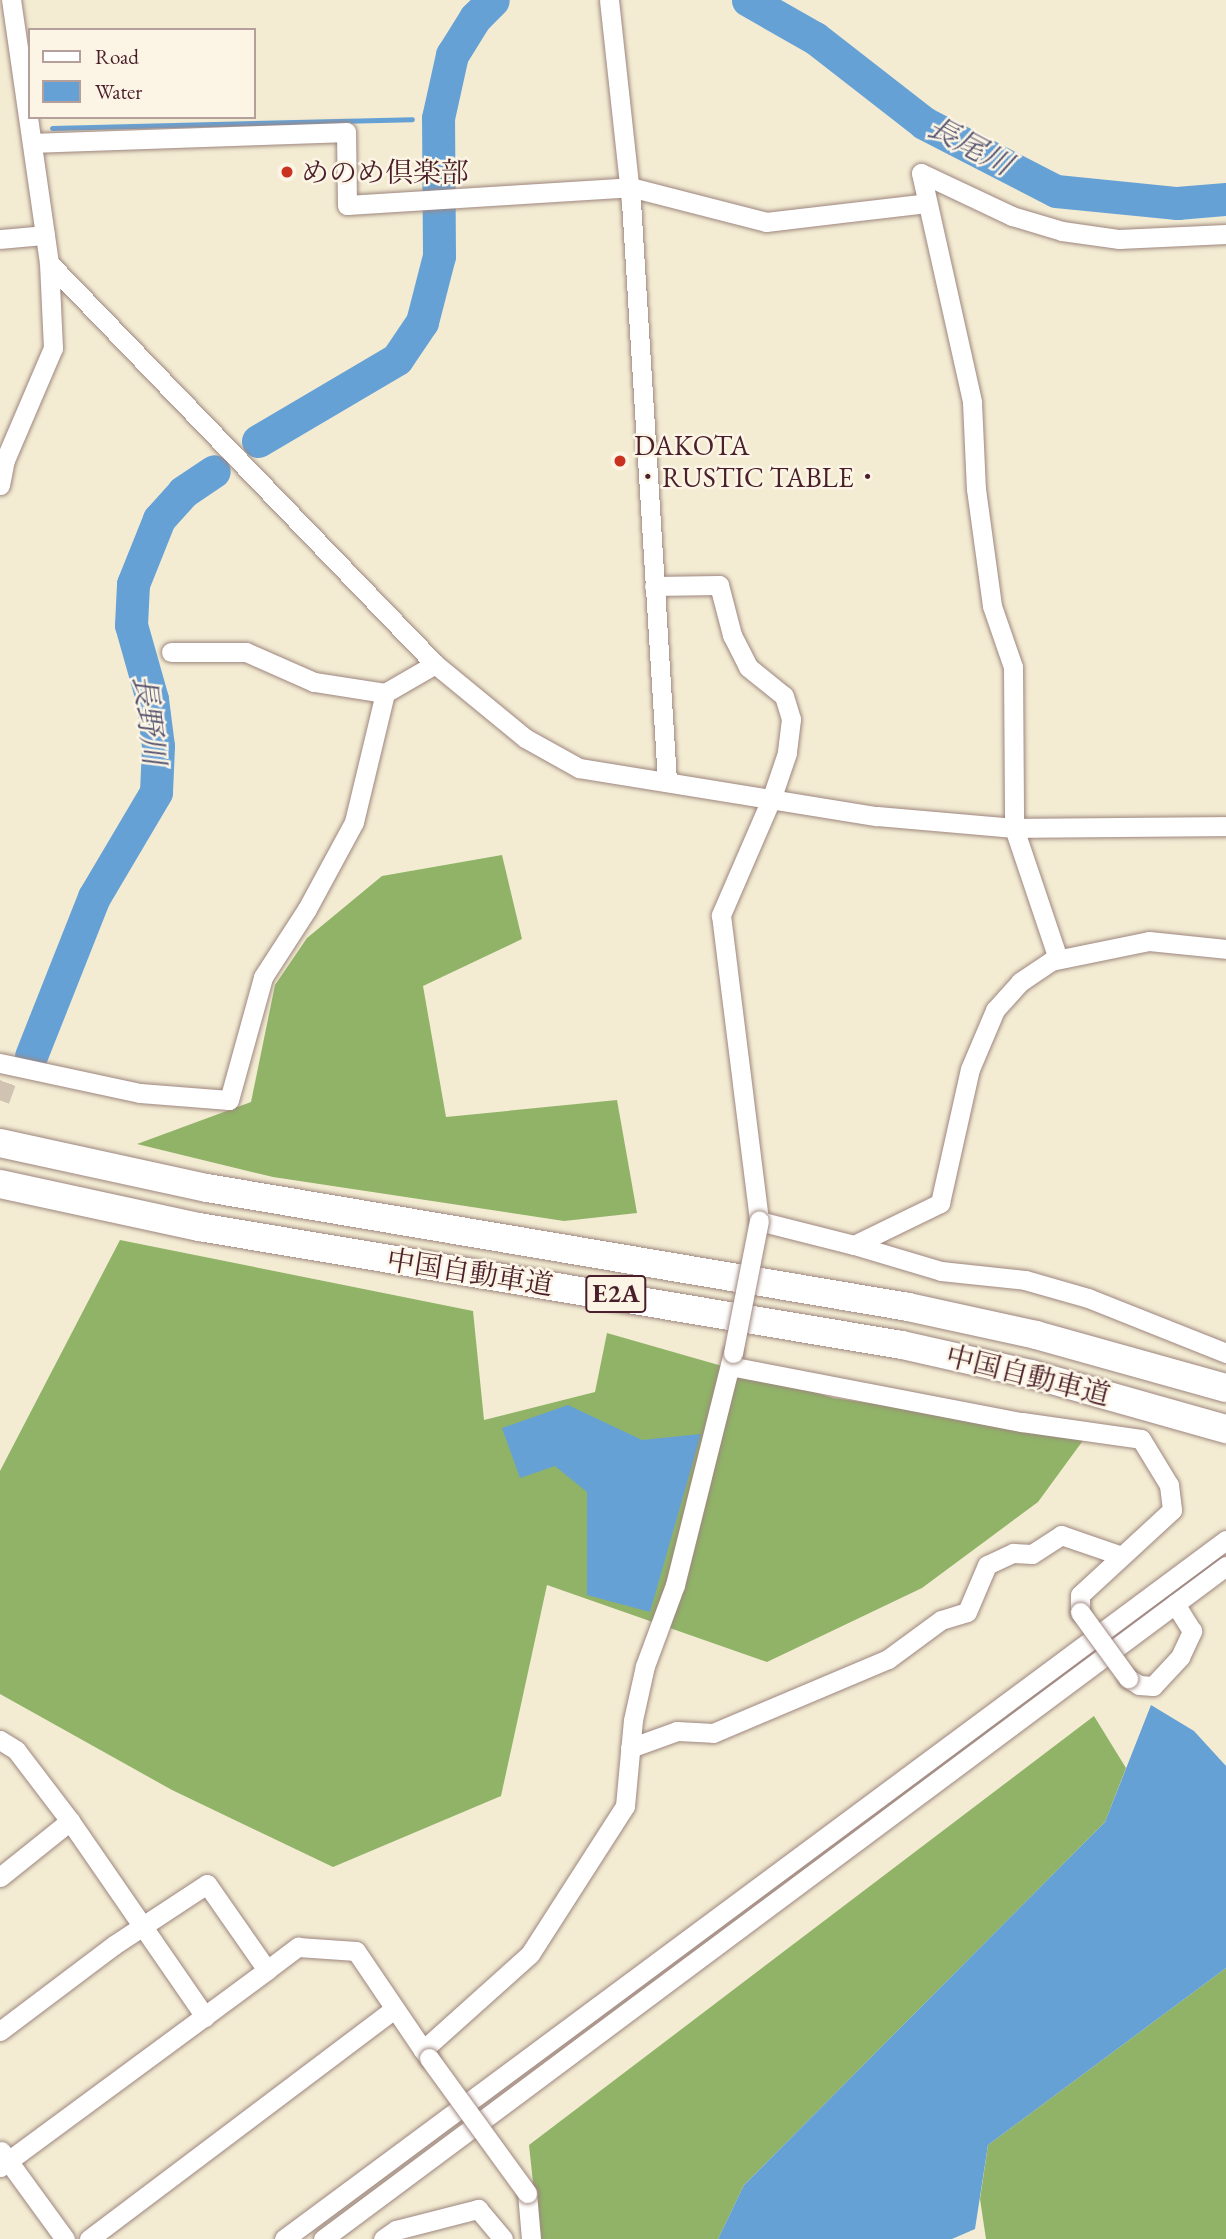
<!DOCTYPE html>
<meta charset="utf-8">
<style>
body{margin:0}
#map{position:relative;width:1226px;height:2239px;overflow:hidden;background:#f3ecd3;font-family:"EB Garamond","Noto Serif JP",serif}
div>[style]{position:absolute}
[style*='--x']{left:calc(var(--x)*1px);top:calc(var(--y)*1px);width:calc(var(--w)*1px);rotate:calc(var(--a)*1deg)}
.forest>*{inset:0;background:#90b368}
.water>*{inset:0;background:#66a1d6}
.stream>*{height:5px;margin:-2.5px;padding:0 2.5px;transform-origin:2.5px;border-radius:2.5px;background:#66a1d6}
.river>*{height:33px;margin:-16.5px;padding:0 16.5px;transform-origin:16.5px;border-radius:16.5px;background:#66a1d6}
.minor-tunnel>*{height:19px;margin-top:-9.5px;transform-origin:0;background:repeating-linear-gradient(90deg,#d1c3b1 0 19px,transparent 0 29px)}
.roads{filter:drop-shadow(0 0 2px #9e867f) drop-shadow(0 0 2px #9e867f)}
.minor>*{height:19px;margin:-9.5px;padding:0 9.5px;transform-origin:9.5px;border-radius:9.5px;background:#fff}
.highway>*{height:28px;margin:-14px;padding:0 14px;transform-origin:14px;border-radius:14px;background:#fff}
.bridges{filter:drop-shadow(0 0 2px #9e867f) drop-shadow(0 0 2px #9e867f)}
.minor-bridge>*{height:19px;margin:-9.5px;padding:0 9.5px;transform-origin:9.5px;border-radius:9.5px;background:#fff}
.dots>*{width:19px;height:19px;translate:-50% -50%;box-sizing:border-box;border:4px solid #fcf5e5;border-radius:50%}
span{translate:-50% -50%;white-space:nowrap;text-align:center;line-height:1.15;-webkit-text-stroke:5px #fcf5e5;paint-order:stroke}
.shield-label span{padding:2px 5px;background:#fcf5e5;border:2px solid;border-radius:5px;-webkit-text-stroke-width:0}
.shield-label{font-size:26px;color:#4a1f2b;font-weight:700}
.poi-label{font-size:28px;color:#4a1f2b}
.left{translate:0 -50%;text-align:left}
.street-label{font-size:28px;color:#4a1f2b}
.water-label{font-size:30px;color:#55536f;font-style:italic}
.legend{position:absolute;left:28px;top:28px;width:228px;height:91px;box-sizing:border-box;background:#fcf5e5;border:2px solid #b59f9b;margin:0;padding:9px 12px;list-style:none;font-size:21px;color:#4a1f2b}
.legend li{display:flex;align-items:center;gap:14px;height:35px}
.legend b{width:35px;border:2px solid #b59f9b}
</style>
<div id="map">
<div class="forest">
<i style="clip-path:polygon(502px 855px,522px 939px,423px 986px,446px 1117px,617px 1100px,637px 1213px,564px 1221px,273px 1177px,137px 1144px,251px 1102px,275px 985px,307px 938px,382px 876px)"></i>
<i style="clip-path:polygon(120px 1240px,473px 1311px,484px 1420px,595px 1392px,607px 1333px,834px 1398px,1087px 1435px,1038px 1502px,922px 1588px,767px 1662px,547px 1585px,501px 1796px,333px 1867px,172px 1790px,0 1694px,0 1471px)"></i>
<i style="clip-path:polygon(1094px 1716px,1126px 1768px,1105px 1822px,744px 2185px,718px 2239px,539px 2239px,529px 2145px)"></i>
<i style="clip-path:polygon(1226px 1968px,1226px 2239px,986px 2239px,980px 2199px,988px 2145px)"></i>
</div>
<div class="water">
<i style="clip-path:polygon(568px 1405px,642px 1440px,701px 1434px,650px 1612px,587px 1595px,587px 1492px,555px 1466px,520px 1478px,502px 1428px)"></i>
<i style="clip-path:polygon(1151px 1705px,1194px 1731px,1226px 1766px,1226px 1968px,988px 2145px,975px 2229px,952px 2239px,718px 2239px,744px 2185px,1105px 1822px)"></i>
</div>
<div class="stream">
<i style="--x:52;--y:128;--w:360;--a:-1.4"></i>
</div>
<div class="river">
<i style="--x:748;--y:0;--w:77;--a:29.6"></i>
<i style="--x:815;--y:38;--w:138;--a:37.9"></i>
<i style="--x:924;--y:123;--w:148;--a:27.3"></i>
<i style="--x:1056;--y:191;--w:122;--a:5.7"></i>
<i style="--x:1177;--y:203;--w:49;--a:-4.7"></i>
<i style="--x:258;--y:441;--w:161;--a:-30.5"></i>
<i style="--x:397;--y:359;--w:45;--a:-56"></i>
<i style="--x:422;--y:322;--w:68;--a:-75.6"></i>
<i style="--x:439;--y:256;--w:138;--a:-90.4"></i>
<i style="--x:438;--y:118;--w:65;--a:-77.5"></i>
<i style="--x:452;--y:55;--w:44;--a:-58.1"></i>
<i style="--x:475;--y:18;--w:25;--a:-45"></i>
<i style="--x:31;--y:1056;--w:171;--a:-68.4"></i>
<i style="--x:94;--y:897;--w:122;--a:-59.4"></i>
<i style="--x:156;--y:792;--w:46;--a:-87.5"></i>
<i style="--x:158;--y:746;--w:47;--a:-97.3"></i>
<i style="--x:152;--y:699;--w:77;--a:-105.8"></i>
<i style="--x:131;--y:625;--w:41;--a:-87.2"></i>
<i style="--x:133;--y:584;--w:70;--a:-68.2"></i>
<i style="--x:159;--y:519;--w:36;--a:-48"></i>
<i style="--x:183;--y:492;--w:37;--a:-34"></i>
</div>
<div class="minor-tunnel">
<i style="--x:0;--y:1100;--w:37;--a:-70"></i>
</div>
<div class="roads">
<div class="minor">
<i style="--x:609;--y:0;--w:203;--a:83.8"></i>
<i style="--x:631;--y:202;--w:580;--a:86.44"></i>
<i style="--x:32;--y:143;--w:314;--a:-2"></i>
<i style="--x:346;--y:132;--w:73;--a:89.2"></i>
<i style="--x:347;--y:205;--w:284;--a:-3.6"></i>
<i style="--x:630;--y:187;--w:140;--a:14.4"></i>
<i style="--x:766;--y:222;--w:162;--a:-6.7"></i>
<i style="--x:921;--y:173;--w:235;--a:77.4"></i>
<i style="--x:972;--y:402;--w:87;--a:87.4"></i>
<i style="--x:976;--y:489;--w:118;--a:82.2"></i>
<i style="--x:992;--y:606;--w:65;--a:71"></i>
<i style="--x:1013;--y:667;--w:161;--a:89.6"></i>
<i style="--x:1014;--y:828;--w:138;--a:71.4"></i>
<i style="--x:921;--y:173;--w:101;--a:25.3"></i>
<i style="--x:1012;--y:216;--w:52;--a:16.7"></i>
<i style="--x:1062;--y:231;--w:58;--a:8"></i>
<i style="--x:1119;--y:239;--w:107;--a:-2.7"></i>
<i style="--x:0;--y:239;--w:45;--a:-5.1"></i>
<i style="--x:49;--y:263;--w:557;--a:46.09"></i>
<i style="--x:435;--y:664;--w:117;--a:39.4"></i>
<i style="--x:525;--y:738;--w:62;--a:29.1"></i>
<i style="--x:579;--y:768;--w:302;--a:9.2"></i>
<i style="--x:877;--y:816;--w:138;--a:5"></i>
<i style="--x:1014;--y:828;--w:212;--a:-0.5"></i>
<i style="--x:0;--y:485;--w:25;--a:-79"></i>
<i style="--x:5;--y:460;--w:122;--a:-66.8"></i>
<i style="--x:53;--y:348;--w:85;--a:-92.7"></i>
<i style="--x:49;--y:263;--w:266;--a:-98.2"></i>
<i style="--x:654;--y:586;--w:65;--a:-0.9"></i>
<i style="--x:719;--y:585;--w:52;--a:75.4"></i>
<i style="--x:732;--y:635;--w:36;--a:63"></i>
<i style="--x:748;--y:667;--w:46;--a:38.9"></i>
<i style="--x:784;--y:696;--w:24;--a:73"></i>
<i style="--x:791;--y:719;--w:34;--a:97"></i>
<i style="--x:787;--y:753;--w:46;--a:108.8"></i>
<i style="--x:772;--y:797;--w:129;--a:113.4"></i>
<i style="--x:721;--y:915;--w:308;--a:82.9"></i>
<i style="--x:759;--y:1221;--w:98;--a:14.2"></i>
<i style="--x:854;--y:1245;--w:96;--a:-26"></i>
<i style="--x:940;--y:1203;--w:137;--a:-77.4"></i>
<i style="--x:970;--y:1069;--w:64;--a:-67"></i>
<i style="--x:995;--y:1010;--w:38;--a:-48"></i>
<i style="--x:1020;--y:982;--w:37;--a:-34"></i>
<i style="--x:1051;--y:961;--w:100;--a:-11.5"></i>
<i style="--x:1149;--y:941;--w:77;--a:5.9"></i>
<i style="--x:385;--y:693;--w:58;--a:-30.1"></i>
<i style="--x:0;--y:1063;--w:143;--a:12.1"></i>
<i style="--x:140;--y:1093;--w:89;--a:4.5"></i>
<i style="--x:229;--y:1100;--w:128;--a:-74.5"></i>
<i style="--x:263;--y:977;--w:81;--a:-57.1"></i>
<i style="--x:307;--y:909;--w:99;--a:-61.6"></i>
<i style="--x:354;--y:822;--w:133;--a:-76.5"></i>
<i style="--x:385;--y:693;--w:72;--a:-171.2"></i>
<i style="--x:314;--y:682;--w:74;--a:-156.2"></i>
<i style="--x:246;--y:652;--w:75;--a:180"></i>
<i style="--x:854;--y:1245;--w:91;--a:16.6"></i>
<i style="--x:941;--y:1271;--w:84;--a:6.1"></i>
<i style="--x:1025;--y:1280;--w:66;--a:15.9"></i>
<i style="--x:1088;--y:1298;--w:149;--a:21.7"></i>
<i style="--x:730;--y:1366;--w:297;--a:10.9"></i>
<i style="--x:1022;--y:1422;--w:120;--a:8.1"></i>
<i style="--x:1141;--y:1439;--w:54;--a:58.7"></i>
<i style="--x:1169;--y:1485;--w:25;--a:83"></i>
<i style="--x:1172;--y:1510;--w:125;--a:137.3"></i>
<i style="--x:1080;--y:1595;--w:17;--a:90"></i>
<i style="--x:1128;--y:1678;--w:13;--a:32"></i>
<i style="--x:1139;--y:1685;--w:14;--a:4"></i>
<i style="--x:1153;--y:1686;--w:40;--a:-47"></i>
<i style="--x:1180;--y:1657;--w:29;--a:-65"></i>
<i style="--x:1192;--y:1631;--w:32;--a:-122"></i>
<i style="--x:0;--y:1740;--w:19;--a:32"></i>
<i style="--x:16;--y:1750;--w:89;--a:52.7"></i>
<i style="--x:70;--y:1821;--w:238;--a:55.4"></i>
<i style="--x:630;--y:1748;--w:50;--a:-19.9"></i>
<i style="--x:677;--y:1731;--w:36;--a:3"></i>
<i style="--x:713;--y:1733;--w:190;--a:-22.9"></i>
<i style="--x:888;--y:1659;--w:66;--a:-36.3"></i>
<i style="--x:941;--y:1620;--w:27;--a:-17"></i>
<i style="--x:967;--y:1612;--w:51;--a:-66.9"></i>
<i style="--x:987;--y:1565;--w:29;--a:-25"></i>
<i style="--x:1013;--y:1553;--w:19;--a:3"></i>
<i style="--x:1032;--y:1554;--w:35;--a:-33"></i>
<i style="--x:1061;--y:1535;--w:61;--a:19"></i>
<i style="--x:0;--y:1877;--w:90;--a:-38.7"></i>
<i style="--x:0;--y:2031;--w:143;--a:-37"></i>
<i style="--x:114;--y:1945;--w:111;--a:-33.3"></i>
<i style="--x:207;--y:1884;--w:105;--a:55.1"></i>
<i style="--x:267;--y:1970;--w:39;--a:-37"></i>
<i style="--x:298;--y:1947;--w:58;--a:3.9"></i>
<i style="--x:356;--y:1951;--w:120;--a:55.9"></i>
<i style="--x:429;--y:2058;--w:10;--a:-127"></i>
<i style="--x:423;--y:2050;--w:144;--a:-41.9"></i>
<i style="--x:530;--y:1954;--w:176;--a:-57.3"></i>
<i style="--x:625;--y:1806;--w:86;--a:-84.7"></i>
<i style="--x:633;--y:1720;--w:55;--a:-77.5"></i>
<i style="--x:645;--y:1666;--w:86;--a:-69.7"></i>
<i style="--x:675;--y:1585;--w:239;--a:-76"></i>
<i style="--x:1;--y:2151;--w:109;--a:54"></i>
<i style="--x:0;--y:2167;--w:332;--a:-36.4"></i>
<i style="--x:527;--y:2193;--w:46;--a:85"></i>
<i style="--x:89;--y:2239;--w:381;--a:-37"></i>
<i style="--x:284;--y:2239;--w:1173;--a:-36.58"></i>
<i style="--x:323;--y:2239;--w:1126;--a:-36.7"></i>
<i style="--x:383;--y:2239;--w:16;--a:-35"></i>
<i style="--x:396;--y:2230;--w:85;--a:-14.4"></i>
<i style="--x:478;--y:2209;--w:39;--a:50"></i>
</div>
<div class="highway">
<i style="--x:0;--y:1143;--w:212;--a:12.3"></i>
<i style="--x:207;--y:1188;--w:711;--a:9.63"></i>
<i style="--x:908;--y:1307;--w:131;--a:12.3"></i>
<i style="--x:1036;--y:1335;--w:197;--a:15.6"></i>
<i style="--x:0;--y:1184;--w:204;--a:12.2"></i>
<i style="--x:199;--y:1227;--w:713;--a:9.53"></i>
<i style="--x:902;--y:1345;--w:132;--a:12.7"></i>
<i style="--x:1031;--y:1374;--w:203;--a:15.8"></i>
</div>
</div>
<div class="bridges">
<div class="minor-bridge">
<i style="--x:733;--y:1353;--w:135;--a:-78.9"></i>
<i style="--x:1080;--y:1612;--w:82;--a:54"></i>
<i style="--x:429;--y:2058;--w:167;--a:54"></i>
</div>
</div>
<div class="dots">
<i style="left:287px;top:172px;background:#c8321e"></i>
<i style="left:620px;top:461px;background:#c8321e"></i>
</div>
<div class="shield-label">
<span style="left:616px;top:1294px">E2A</span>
</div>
<div class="poi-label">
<span class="left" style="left:301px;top:172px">めのめ倶楽部</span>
<span class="left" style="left:634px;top:461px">DAKOTA<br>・RUSTIC TABLE・</span>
</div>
<div class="street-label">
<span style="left:470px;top:1272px;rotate:9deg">中国自動車道</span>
<span style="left:1028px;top:1375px;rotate:14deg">中国自動車道</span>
</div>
<div class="water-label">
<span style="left:970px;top:146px;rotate:28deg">長尾川</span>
<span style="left:149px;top:720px;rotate:83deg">長野川</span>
</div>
<ul class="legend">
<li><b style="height:9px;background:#fff"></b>Road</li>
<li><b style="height:19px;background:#66a1d6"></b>Water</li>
</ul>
</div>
